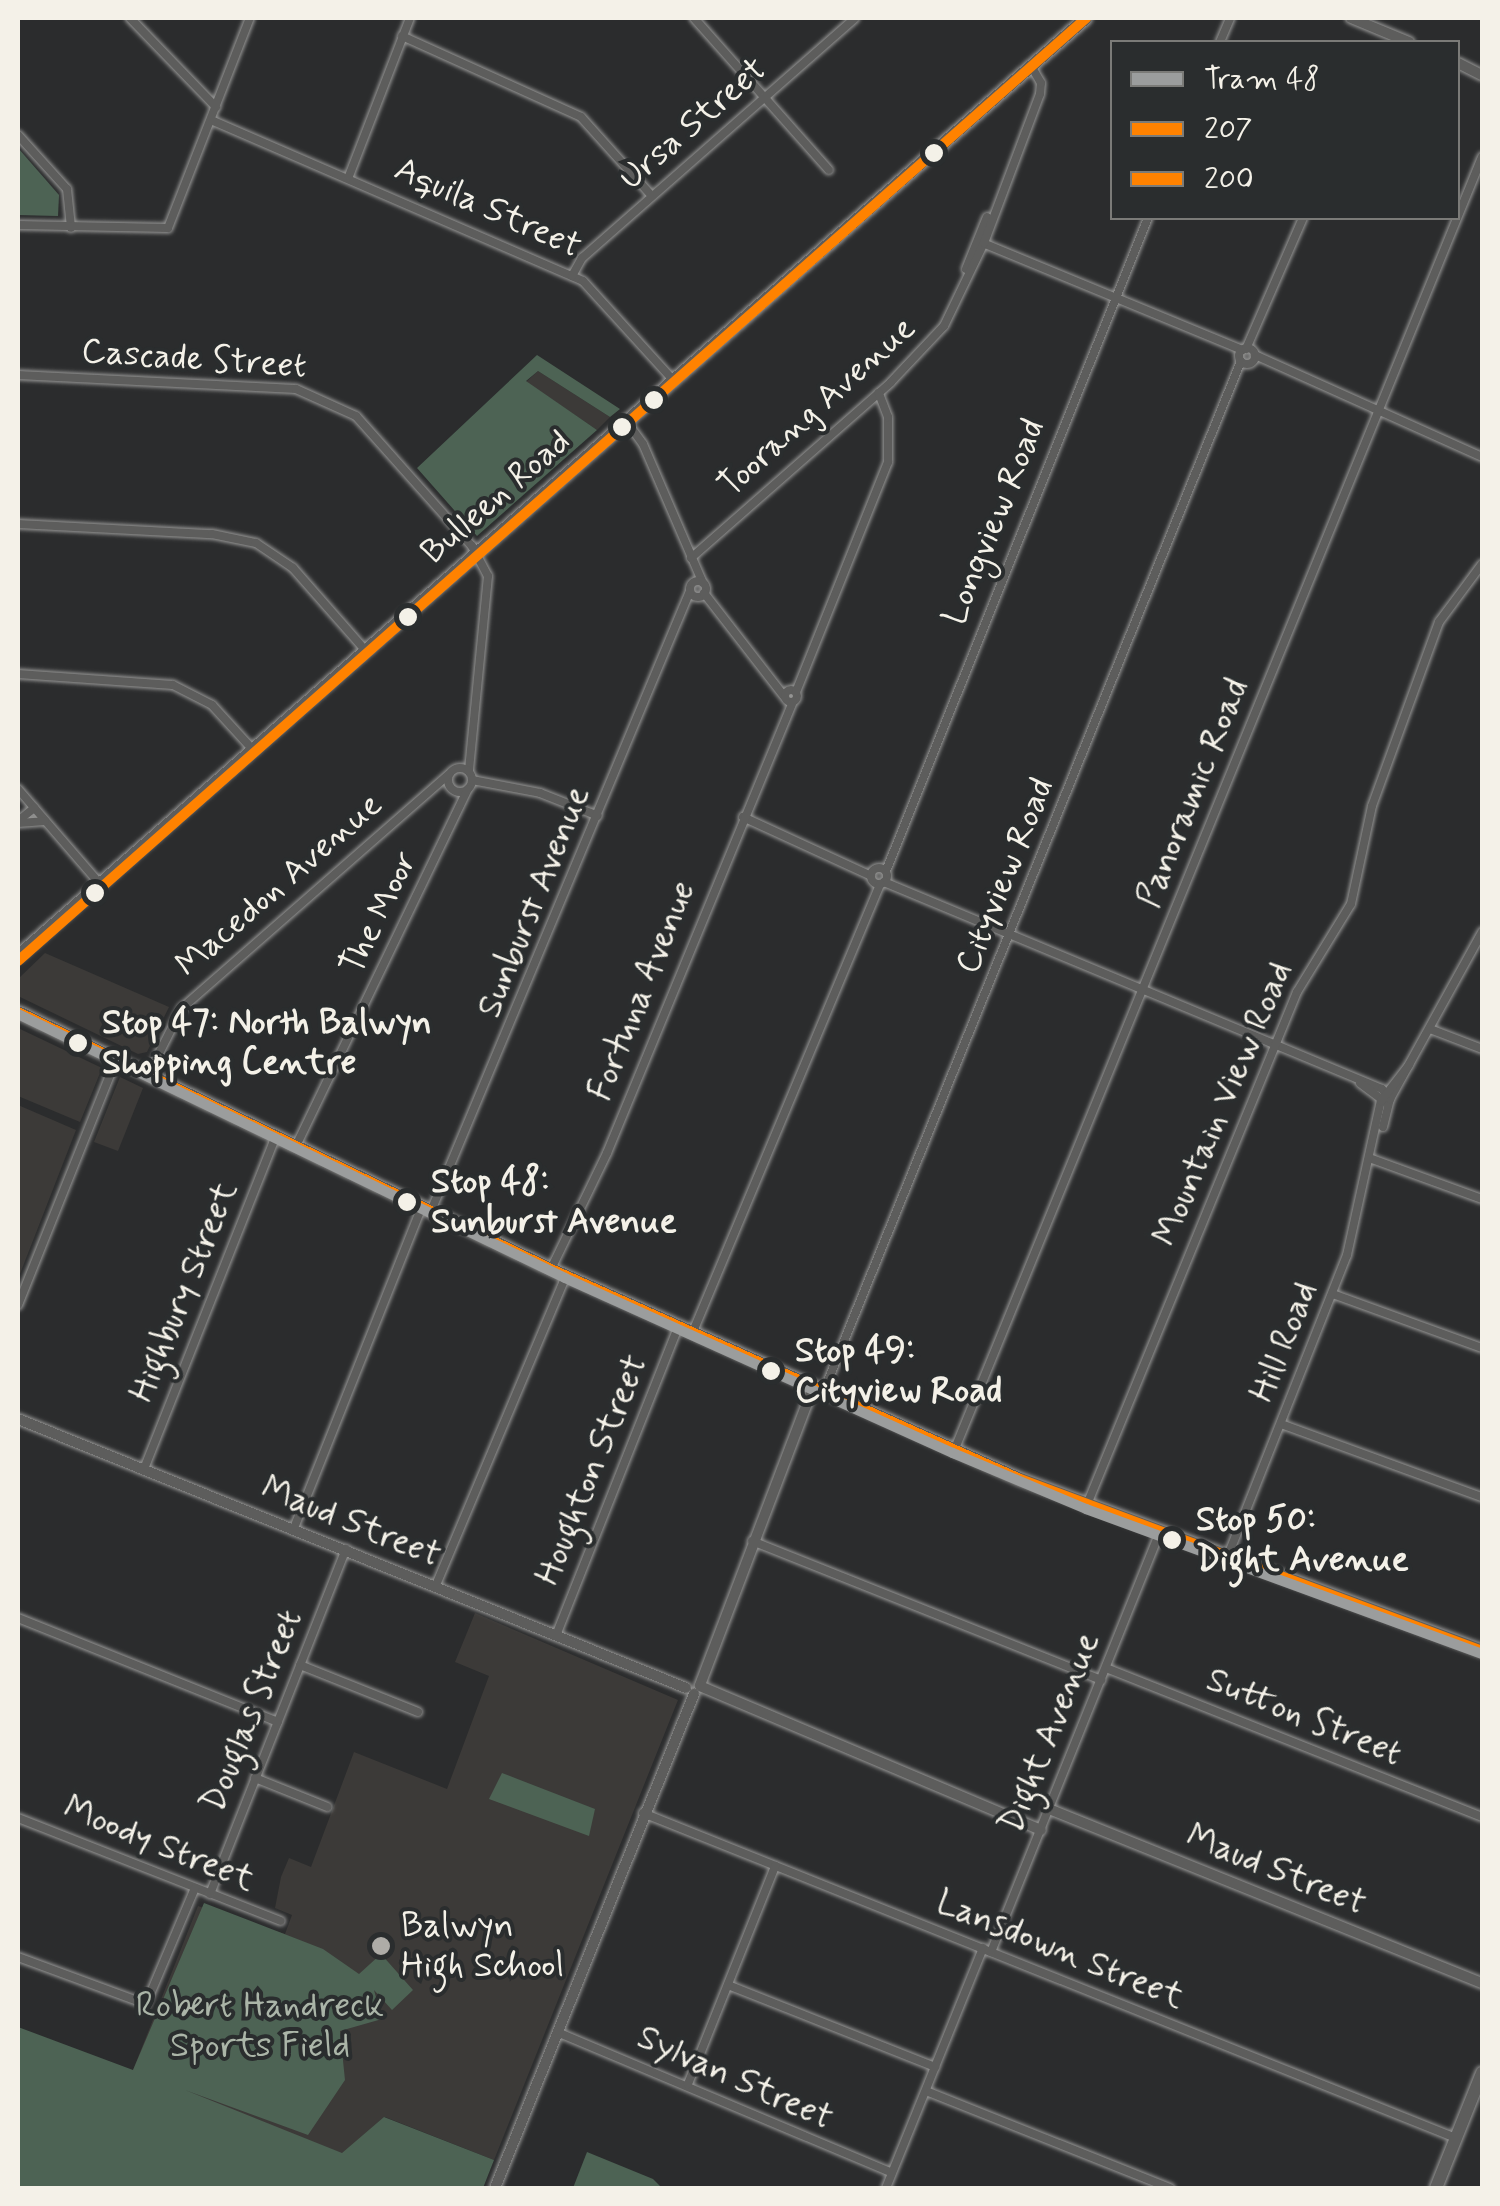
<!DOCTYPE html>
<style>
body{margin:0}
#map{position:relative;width:1500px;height:2206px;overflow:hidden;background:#2b2c2d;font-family:Mynerve,sans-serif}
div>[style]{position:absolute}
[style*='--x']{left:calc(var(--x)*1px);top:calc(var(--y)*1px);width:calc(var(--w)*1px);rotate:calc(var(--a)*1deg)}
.built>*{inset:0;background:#3c3a38}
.green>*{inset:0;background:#4d6354}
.roads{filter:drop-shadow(0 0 2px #979796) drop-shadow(0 0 2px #979796)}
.minor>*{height:8px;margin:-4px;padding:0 4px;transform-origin:4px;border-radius:4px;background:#5d5d5c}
.minor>.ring{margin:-4px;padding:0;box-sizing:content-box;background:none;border:8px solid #5d5d5c;border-radius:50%}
.tertiary>*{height:10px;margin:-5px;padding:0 5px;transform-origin:5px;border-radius:5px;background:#5d5d5c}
.primary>*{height:12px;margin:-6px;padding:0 6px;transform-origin:6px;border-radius:6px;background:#5d5d5c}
.bus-1>*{height:10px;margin:-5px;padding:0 5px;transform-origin:5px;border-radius:5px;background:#ff8200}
.bus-2>*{height:10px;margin:-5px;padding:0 5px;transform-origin:5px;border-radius:5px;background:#ff8200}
.tram-1>*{height:10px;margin:-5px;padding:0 5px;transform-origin:5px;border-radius:5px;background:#9b9d9d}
.dots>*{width:28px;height:28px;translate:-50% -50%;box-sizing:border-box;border:5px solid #2a2d2e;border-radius:50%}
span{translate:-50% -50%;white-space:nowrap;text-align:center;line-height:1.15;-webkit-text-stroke:8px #2a2d2e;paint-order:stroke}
.street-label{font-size:35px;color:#f4f1e8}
.stop-label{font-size:35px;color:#f4f1e8;font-weight:700}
.left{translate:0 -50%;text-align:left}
.poi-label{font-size:35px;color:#f4f1e8}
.park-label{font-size:35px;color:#abb5a8}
.frame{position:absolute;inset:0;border:20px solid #f4f1e8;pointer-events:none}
.legend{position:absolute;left:1110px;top:40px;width:350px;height:180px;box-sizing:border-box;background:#2a2d2e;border:2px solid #7b7b78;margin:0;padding:12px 18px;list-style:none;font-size:30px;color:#f4f1e8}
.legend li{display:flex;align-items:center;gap:20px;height:50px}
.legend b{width:50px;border:2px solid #7b7b78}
</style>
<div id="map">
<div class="built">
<i style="clip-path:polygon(538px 371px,610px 417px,597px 430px,526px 382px)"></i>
<i style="clip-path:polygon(45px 953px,169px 1007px,147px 1052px,138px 1054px,18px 996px,18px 979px)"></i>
<i style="clip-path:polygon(18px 1028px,102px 1068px,80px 1122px,18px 1096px)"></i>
<i style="clip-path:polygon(120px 1077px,143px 1088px,118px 1151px,94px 1142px)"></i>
<i style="clip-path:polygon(18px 1105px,76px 1130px,18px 1279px)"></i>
<i style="clip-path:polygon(475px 1613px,678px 1700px,494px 2160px,385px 2117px,342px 2154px,133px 2070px,198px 1906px,285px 1934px,292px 1915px,275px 1908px,281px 1877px,289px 1858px,311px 1867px,354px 1752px,447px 1789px,489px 1676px,455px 1662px)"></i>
</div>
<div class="green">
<i style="clip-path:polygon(18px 148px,59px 195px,58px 216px,18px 215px)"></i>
<i style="clip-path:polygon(537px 355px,620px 409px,610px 417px,538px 371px,526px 381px,597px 430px,477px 536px,417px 468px)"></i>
<i style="clip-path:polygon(502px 1773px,595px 1809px,589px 1836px,489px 1799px)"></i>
<i style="clip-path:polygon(204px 1903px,323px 1949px,359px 1974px,381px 1954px,413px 1990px,392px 2010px,374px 1990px,382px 2019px,340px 2031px,345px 2080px,308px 2135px,185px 2090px,342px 2153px,384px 2117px,494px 2160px,483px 2188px,18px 2188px,18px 2027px,133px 2070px)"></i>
<i style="clip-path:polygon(587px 2152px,653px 2179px,662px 2188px,573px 2188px)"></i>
</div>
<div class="roads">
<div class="minor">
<i style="--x:130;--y:18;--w:124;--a:46"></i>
<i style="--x:694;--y:18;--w:203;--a:48.4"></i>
<i style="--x:402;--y:36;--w:196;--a:24.3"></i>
<i style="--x:581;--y:117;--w:106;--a:48.1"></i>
<i style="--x:1220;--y:42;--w:26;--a:-67"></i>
<i style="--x:211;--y:120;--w:405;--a:23.4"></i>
<i style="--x:583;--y:281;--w:135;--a:47.7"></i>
<i style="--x:18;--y:135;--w:73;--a:47.8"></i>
<i style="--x:67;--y:189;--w:39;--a:84"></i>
<i style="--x:349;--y:176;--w:169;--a:-68.9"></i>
<i style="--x:18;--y:225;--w:150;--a:1.1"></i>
<i style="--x:168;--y:228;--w:225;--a:-68.7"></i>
<i style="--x:978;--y:241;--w:286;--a:22.4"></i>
<i style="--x:966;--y:269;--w:56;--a:-68"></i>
<i style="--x:572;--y:276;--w:21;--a:-61"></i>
<i style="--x:582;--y:258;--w:363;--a:-41.3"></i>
<i class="ring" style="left:1239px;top:348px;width:8px;height:8px"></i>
<i style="--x:1246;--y:349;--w:143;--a:-66.5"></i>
<i style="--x:1255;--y:355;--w:249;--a:24.2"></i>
<i style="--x:18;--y:375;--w:278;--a:2.9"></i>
<i style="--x:296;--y:389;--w:66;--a:24.2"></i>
<i style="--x:356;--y:416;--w:174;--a:48.3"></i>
<i style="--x:472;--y:546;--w:34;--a:62"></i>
<i style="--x:488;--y:576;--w:196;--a:95.6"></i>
<i style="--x:627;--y:422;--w:27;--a:54"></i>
<i style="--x:643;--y:444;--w:151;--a:66.7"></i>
<i style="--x:18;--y:524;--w:194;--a:3"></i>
<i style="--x:212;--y:534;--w:45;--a:11.6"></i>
<i style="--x:256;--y:543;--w:45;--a:34"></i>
<i style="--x:293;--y:568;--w:111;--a:48.7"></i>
<i style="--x:691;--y:558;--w:266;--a:-41.3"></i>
<i style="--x:891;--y:382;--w:77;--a:-46.6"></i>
<i style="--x:944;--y:326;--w:92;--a:-64.3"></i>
<i style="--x:984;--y:243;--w:159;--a:-69.4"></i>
<i style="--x:1040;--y:94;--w:11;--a:-85"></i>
<i style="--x:1041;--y:83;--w:20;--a:-120"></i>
<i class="ring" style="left:690px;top:581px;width:8px;height:8px"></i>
<i style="--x:704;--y:593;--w:130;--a:52.2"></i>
<i style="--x:18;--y:674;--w:155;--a:4.1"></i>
<i style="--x:173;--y:685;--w:44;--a:27.1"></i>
<i style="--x:212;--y:705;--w:62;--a:47.6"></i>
<i class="ring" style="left:785px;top:690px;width:4px;height:4px"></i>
<i style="--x:796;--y:692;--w:248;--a:-68.2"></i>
<i style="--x:888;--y:462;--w:45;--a:-90"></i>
<i style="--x:888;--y:417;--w:26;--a:-111"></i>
<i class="ring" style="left:448px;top:768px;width:16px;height:16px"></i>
<i style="--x:472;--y:780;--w:69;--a:10.8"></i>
<i style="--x:540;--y:793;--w:62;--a:21.6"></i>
<i style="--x:18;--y:789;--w:125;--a:49.2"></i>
<i style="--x:743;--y:817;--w:141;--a:24.7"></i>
<i style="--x:18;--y:821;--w:21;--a:-39"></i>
<i style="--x:18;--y:823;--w:27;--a:-4"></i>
<i class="ring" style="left:871px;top:868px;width:8px;height:8px"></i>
<i style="--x:886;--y:871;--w:704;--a:-68.14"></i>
<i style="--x:884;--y:882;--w:539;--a:22.57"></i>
<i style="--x:1382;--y:1089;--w:13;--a:51"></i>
<i style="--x:1430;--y:1029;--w:56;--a:21"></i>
<i style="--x:148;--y:1075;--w:75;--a:-63.1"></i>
<i style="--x:182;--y:1008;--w:354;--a:-41.2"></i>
<i style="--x:1360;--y:1083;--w:31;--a:37"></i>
<i style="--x:1383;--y:1127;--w:29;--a:-76"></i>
<i style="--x:1390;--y:1099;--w:191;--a:-61.1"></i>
<i style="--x:296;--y:1146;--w:396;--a:-64.3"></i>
<i style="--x:1372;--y:1159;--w:117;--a:20"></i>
<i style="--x:431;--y:1211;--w:672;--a:-67.33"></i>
<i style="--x:551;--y:1269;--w:129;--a:-64.2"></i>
<i style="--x:607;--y:1153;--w:488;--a:-67.6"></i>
<i style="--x:1333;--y:1294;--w:158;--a:19.9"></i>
<i style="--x:18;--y:1305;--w:264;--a:-68.2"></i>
<i style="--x:692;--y:1334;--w:488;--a:-67.3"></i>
<i style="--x:823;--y:1393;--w:1113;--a:-67.95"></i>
<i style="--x:1281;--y:1424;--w:214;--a:20"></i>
<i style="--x:954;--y:1451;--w:1398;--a:-67.8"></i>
<i style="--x:144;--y:1469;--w:358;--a:-68.4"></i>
<i style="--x:1086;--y:1507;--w:557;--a:-67.72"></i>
<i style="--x:1297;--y:992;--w:103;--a:-58.5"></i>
<i style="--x:1351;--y:904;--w:100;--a:-77.9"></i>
<i style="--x:1372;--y:806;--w:196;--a:-70"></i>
<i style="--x:1439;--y:622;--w:72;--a:-53.4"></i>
<i style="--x:294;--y:1528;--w:346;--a:-68.3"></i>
<i style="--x:752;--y:1541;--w:376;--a:21.7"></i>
<i style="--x:1227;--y:1558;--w:326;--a:-68.4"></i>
<i style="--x:1347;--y:1255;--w:158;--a:-77.6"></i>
<i style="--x:1381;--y:1101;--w:46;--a:-52.1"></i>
<i style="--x:436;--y:1585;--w:335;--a:-67.2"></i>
<i style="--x:18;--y:1618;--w:280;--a:21.8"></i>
<i style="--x:557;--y:1633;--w:328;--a:-68.4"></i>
<i style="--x:300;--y:1665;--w:127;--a:21.7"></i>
<i style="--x:1106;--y:1668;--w:404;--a:21.6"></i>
<i style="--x:255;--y:1778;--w:78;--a:21.9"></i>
<i style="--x:643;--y:1813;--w:876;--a:21.79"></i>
<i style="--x:18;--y:1818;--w:282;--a:21.4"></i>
<i style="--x:210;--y:1894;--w:371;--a:-68.5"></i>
<i style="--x:991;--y:1952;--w:450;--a:-68.1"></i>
<i style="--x:18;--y:1957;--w:136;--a:20.2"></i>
<i style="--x:146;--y:2004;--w:126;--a:-67.1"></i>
<i style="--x:728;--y:1985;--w:223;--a:21.6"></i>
<i style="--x:557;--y:2032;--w:363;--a:22.8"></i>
<i style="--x:688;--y:2084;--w:235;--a:-68.2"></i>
<i style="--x:926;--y:2091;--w:263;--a:21.7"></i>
<i style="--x:886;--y:2188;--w:259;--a:-68"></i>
</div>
<div class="tertiary">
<i style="--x:1351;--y:18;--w:63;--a:22.5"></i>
<i style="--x:1458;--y:63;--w:27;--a:27"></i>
<i style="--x:18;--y:1419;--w:720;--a:21.93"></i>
<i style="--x:700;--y:1685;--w:318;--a:-69.2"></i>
<i style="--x:700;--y:1686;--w:370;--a:22.9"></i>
<i style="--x:1049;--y:1809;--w:467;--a:21.9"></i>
<i style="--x:495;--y:2188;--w:533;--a:-68.06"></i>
</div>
<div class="primary">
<i style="--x:18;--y:956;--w:1421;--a:-41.29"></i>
<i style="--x:18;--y:1012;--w:592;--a:25.74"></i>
<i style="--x:551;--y:1269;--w:514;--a:24.12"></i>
<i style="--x:1020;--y:1479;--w:493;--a:20.4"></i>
<i style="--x:1436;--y:2188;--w:124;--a:-68.2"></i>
</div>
</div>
<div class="bus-1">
<i style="--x:18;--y:1012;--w:592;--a:25.74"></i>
<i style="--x:551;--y:1269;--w:514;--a:24.12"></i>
<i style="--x:1020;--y:1479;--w:493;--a:20.4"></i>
</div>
<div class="bus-2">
<i style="--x:18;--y:961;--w:1425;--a:-41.44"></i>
</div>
<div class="tram-1">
<i style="--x:18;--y:1014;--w:607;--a:25.76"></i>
<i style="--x:565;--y:1278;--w:426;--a:24.3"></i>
<i style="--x:953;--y:1453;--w:144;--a:22.8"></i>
<i style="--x:1086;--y:1509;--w:422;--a:20.1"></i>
</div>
<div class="dots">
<i style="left:934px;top:153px;background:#f4f1e8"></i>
<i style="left:654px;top:400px;background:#f4f1e8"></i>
<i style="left:622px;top:427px;background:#f4f1e8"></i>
<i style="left:408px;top:617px;background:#f4f1e8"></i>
<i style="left:95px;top:893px;background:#f4f1e8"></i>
<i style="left:78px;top:1043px;background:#f4f1e8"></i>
<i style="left:407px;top:1202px;background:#f4f1e8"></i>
<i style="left:771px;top:1371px;background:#f4f1e8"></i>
<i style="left:1172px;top:1540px;background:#f4f1e8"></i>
<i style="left:381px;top:1946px;background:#aeaca7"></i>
</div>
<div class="street-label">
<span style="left:693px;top:124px;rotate:-41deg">Ursa Street</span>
<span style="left:488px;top:208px;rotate:24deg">Aquila Street</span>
<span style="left:194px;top:359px;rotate:4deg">Cascade Street</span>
<span style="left:817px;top:407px;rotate:-42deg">Toorang Avenue</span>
<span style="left:496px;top:497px;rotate:-41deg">Bulleen Road</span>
<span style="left:994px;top:522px;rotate:-68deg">Longview Road</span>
<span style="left:1193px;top:793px;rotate:-68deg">Panoramic Road</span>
<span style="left:1005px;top:876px;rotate:-68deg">Cityview Road</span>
<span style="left:279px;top:885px;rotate:-41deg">Macedon Avenue</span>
<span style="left:534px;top:902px;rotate:-68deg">Sunburst Avenue</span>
<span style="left:379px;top:913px;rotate:-64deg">The Moor</span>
<span style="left:642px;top:991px;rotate:-68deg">Fortuna Avenue</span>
<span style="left:1223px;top:1104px;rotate:-67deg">Mountain View Road</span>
<span style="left:184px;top:1292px;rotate:-68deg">Highbury Street</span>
<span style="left:1284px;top:1342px;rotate:-68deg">Hill Road</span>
<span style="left:592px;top:1470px;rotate:-68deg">Houghton Street</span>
<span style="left:351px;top:1522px;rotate:22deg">Maud Street</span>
<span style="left:252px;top:1711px;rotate:-68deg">Douglas Street</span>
<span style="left:1304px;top:1717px;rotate:22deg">Sutton Street</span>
<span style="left:1050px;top:1733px;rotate:-68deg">Dight Avenue</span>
<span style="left:159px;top:1844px;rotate:22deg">Moody Street</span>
<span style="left:1276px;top:1870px;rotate:22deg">Maud Street</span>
<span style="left:1060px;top:1950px;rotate:22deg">Lansdown Street</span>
<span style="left:735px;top:2078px;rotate:24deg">Sylvan Street</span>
</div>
<div class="stop-label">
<span class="left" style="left:102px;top:1043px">Stop 47: North Balwyn<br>Shopping Centre</span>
<span class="left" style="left:431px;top:1202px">Stop 48:<br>Sunburst Avenue</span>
<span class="left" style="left:795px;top:1371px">Stop 49:<br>Cityview Road</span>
<span class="left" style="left:1196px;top:1540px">Stop 50:<br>Dight Avenue</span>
</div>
<div class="poi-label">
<span class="left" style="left:401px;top:1946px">Balwyn<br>High School</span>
</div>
<div class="park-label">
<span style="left:260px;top:2026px">Robert Handreck<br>Sports Field</span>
</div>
<div class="frame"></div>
<ul class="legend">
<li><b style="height:12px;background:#9b9d9d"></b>Tram 48</li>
<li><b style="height:12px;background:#ff8200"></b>207</li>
<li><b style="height:12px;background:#ff8200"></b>200</li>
</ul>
</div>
